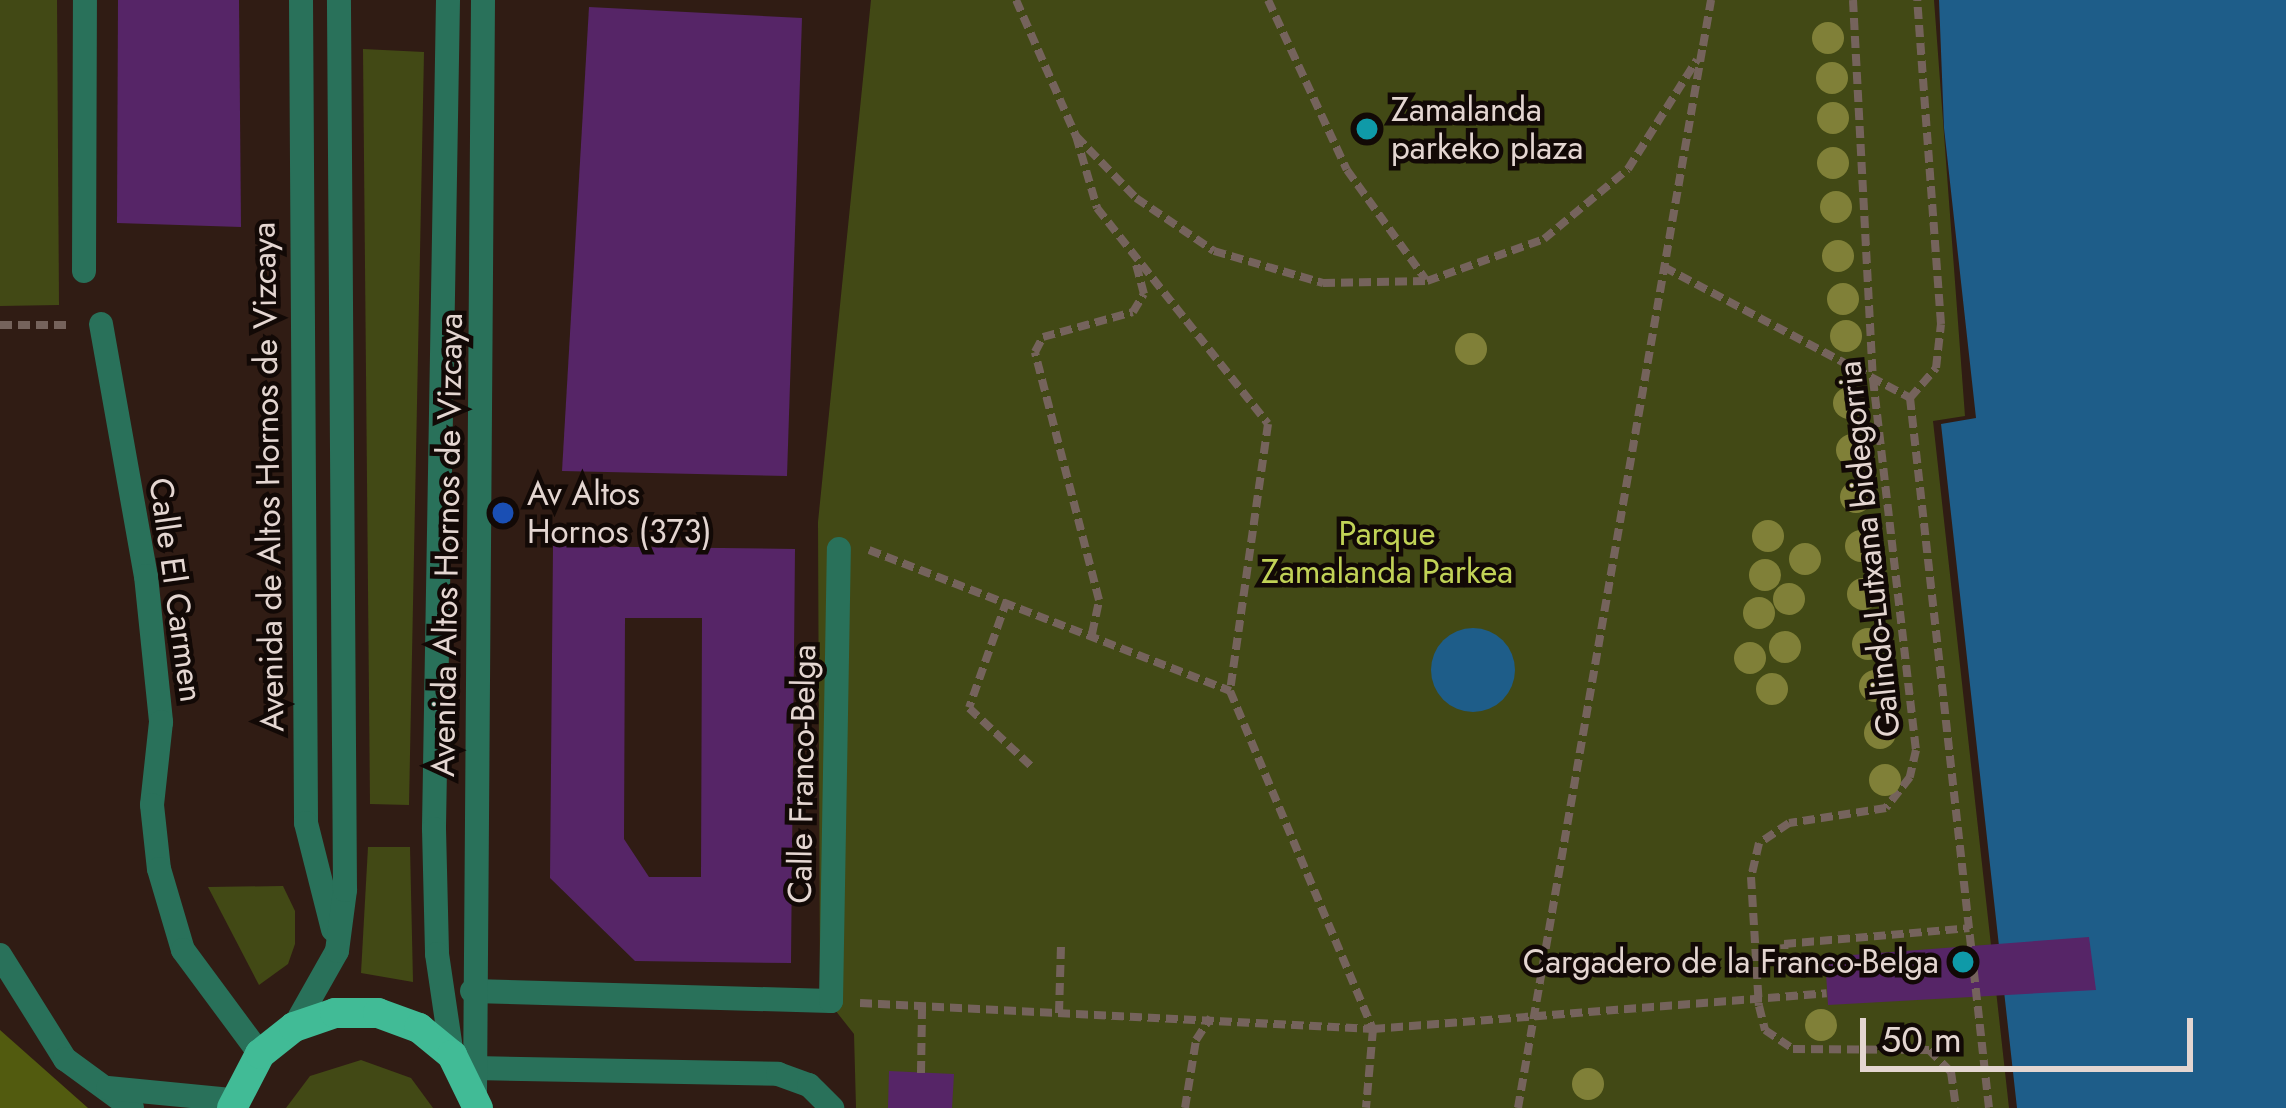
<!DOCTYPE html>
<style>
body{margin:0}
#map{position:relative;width:2286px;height:1108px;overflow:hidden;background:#301c14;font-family:Jost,sans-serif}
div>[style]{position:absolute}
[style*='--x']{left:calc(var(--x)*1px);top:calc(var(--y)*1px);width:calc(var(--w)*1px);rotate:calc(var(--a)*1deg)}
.green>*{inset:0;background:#424915}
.forest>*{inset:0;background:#525b0f}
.water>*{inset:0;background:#1e5d89}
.round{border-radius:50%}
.building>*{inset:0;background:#562567}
.path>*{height:8px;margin-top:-4px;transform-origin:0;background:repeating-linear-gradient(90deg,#75635c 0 12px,transparent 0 18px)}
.street>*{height:24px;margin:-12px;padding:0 12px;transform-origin:12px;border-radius:12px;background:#29715a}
.primary>*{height:30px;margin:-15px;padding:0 15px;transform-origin:15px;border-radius:15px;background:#41bb96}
.path-bridge>*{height:8px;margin-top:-4px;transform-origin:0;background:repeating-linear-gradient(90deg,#75635c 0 12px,transparent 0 18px)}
.trees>*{width:32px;height:32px;margin:-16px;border-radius:50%;background:#808038}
.dots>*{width:33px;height:33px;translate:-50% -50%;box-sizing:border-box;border:6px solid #120906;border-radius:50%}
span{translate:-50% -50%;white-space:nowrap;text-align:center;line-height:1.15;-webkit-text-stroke:9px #120906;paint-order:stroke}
.poi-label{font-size:33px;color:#e4d6d1}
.left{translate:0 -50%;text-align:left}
.right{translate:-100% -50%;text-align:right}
.street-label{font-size:33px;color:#e4d6d1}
.park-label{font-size:33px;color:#c1d256}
.scale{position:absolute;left:1860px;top:1018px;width:333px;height:54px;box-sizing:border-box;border:6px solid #e4d6d1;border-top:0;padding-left:15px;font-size:36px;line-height:42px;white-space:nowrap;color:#e4d6d1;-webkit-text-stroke:9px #120906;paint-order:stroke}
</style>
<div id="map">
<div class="green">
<i style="clip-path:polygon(0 0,57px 0,59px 305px,0 306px)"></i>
<i style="clip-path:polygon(871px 0,1934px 0,1965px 416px,1933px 421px,2009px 1108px,856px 1108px,854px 1034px,820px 991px,818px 522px)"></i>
<i style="clip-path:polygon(363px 49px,424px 52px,409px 805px,370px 804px)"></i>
<i style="clip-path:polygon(368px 847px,410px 847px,413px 982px,361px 973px)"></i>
<i style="clip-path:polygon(283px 886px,295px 911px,295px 944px,288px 964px,259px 985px,208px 887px)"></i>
<i style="clip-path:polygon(361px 1060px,411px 1078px,433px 1108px,286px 1108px,310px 1076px)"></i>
</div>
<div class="forest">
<i style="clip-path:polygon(0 1030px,88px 1108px,0 1108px)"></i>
</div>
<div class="water">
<i style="clip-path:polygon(1939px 0,2286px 0,2286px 1108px,2017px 1108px,1941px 424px,1976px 418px,1944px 128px)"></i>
<i class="round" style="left:1431px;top:628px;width:84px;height:84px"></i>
</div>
<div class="building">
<i style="clip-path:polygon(118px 0,239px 0,241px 227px,117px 223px)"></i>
<i style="clip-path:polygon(589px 7px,802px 18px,787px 476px,562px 471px)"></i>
<i style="clip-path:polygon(evenodd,553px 546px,795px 549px,791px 963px,635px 961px,550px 878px,553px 546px,625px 618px,702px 618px,701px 877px,649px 877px,624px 839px,625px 618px)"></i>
<i style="clip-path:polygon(2089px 937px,2096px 990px,1828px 1005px,1825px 957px)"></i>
<i style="clip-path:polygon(889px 1071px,954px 1074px,952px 1108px,888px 1108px)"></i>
</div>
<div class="path">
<i style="--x:1016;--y:0;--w:149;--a:66.2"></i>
<i style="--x:1076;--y:136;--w:86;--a:45.9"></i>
<i style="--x:1136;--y:198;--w:94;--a:34.2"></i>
<i style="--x:1214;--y:251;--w:114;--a:16.4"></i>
<i style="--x:1323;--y:283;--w:104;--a:-1.1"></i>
<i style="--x:1427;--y:281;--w:124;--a:-19.7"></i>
<i style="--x:1544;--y:239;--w:109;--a:-39.8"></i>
<i style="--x:1628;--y:169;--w:129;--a:-57.7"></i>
<i style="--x:1268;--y:0;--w:187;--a:65.1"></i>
<i style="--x:1347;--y:170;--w:135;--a:54.3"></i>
<i style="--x:1853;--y:0;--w:380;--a:87"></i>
<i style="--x:1873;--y:379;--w:373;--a:83.4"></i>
<i style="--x:1916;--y:750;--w:28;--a:103"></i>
<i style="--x:1910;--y:777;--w:39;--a:128"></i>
<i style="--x:1886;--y:808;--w:98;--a:171.2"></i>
<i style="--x:1789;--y:823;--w:36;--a:146"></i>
<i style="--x:1759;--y:843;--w:35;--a:103"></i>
<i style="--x:1751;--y:877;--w:129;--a:86.5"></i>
<i style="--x:1759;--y:1006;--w:25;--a:76"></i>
<i style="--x:1765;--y:1030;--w:34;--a:34"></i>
<i style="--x:1793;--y:1049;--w:136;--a:0.4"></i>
<i style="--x:1929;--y:1050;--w:31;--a:45"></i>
<i style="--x:1951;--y:1072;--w:36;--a:82"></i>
<i style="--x:1703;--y:46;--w:47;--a:-80.1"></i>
<i style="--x:1076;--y:136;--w:75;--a:73.7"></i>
<i style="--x:1097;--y:208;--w:275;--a:51.6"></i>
<i style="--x:1268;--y:424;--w:270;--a:98.1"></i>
<i style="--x:1230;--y:691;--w:367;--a:67.1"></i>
<i style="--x:1373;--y:1029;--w:79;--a:95.1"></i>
<i style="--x:1664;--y:267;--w:279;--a:28"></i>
<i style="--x:0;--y:325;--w:70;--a:0"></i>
<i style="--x:1910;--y:398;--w:714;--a:83.65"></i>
<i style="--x:1910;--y:398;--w:40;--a:-49"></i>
<i style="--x:1936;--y:368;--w:44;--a:-83.5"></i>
<i style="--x:1941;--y:324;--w:325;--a:-94.2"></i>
<i style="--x:869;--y:550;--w:388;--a:21.3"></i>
<i style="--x:1007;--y:600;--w:114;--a:109.4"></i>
<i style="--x:969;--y:708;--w:85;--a:43.1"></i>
<i style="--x:1092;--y:634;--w:35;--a:-78"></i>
<i style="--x:1099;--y:600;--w:256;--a:-104.5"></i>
<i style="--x:1035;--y:352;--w:17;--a:-62"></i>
<i style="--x:1043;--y:337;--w:93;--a:-15.5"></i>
<i style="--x:1133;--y:312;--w:21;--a:-59"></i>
<i style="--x:1144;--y:294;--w:35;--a:-105"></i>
<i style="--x:1825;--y:965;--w:39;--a:177"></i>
<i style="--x:1786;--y:967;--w:23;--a:-95"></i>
<i style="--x:1784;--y:944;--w:186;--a:-4.9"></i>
<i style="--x:860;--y:1003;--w:514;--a:2.9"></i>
<i style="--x:1059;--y:1013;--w:67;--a:-88.3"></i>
<i style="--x:921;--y:1073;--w:67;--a:-89.1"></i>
<i style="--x:1185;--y:1108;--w:69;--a:-80.8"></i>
<i style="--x:1196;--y:1040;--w:27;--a:-57"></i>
<i style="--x:1518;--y:1108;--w:1079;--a:-80.13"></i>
</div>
<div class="street">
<i style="--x:301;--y:0;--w:823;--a:89.65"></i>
<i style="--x:306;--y:823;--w:110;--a:75.8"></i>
<i style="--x:448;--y:0;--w:829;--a:90.97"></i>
<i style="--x:434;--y:829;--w:125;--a:88.6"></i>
<i style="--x:437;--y:954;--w:102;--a:81.6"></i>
<i style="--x:84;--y:271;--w:271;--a:-89.8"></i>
<i style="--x:101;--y:324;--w:256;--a:79.9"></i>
<i style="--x:146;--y:576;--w:147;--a:84.1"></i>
<i style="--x:161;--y:722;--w:83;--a:96.2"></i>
<i style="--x:152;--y:805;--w:64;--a:83.8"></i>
<i style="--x:159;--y:869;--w:84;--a:73.5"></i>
<i style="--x:183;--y:950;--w:129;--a:53.5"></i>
<i style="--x:0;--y:955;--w:123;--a:58"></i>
<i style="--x:65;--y:1059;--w:83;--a:36.2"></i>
<i style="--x:472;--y:991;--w:359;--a:1.6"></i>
<i style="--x:831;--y:1001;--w:452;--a:-89"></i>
<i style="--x:294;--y:1027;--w:87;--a:-60.5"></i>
<i style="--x:337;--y:951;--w:62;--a:-82.5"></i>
<i style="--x:345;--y:890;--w:890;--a:-90.39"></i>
<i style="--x:475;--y:1068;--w:303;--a:1.1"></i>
<i style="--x:778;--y:1074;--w:33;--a:20"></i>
<i style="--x:809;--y:1085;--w:33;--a:45"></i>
<i style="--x:108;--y:1088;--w:126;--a:5.5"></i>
<i style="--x:475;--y:1092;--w:1092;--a:-89.58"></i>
</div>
<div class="primary">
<i style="--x:232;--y:1108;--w:61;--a:-62.6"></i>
<i style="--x:260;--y:1054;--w:43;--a:-38.5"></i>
<i style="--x:294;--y:1027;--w:43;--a:-18.9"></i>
<i style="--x:335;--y:1013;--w:43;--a:0"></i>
<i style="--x:378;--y:1013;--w:44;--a:20.1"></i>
<i style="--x:419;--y:1028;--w:43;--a:39.3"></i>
<i style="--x:452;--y:1055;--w:59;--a:63.9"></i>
</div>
<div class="path-bridge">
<i style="--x:1373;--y:1029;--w:455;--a:-4.5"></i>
</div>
<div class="trees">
<i style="left:1828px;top:38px"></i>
<i style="left:1832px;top:78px"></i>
<i style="left:1833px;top:118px"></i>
<i style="left:1833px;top:163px"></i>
<i style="left:1836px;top:207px"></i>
<i style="left:1838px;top:256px"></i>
<i style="left:1843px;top:299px"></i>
<i style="left:1846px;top:336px"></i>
<i style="left:1471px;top:349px"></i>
<i style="left:1849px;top:403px"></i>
<i style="left:1852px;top:450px"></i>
<i style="left:1856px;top:497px"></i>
<i style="left:1768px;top:536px"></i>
<i style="left:1861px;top:546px"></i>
<i style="left:1805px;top:559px"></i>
<i style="left:1765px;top:575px"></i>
<i style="left:1863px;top:594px"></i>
<i style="left:1789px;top:599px"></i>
<i style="left:1759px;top:613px"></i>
<i style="left:1868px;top:644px"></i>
<i style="left:1785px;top:647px"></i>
<i style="left:1750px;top:658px"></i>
<i style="left:1875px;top:686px"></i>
<i style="left:1772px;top:689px"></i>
<i style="left:1880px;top:733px"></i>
<i style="left:1885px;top:780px"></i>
<i style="left:1821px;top:1025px"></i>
<i style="left:1588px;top:1084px"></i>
</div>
<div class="dots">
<i style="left:1367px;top:129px;background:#0f9aa8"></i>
<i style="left:503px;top:513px;background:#1a4fb4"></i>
<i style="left:1963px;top:962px;background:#0f9aa8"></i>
</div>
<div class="poi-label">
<span class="left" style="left:1391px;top:129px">Zamalanda<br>parkeko plaza</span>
<span class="left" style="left:527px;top:513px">Av Altos<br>Hornos (373)</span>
<span class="right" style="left:1939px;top:962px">Cargadero de la Franco-Belga</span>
</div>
<div class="street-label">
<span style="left:268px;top:477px;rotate:-91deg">Avenida de Altos Hornos de Vizcaya</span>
<span style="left:447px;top:545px;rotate:-89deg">Avenida Altos Hornos de Vizcaya</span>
<span style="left:1869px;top:549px;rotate:-96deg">Galindo-Lutxana bidegorria</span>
<span style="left:176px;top:590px;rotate:82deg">Calle El Carmen</span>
<span style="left:802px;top:774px;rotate:-89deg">Calle Franco-Belga</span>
</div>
<div class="park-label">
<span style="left:1387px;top:553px">Parque<br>Zamalanda Parkea</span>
</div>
<div class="scale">50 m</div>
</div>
